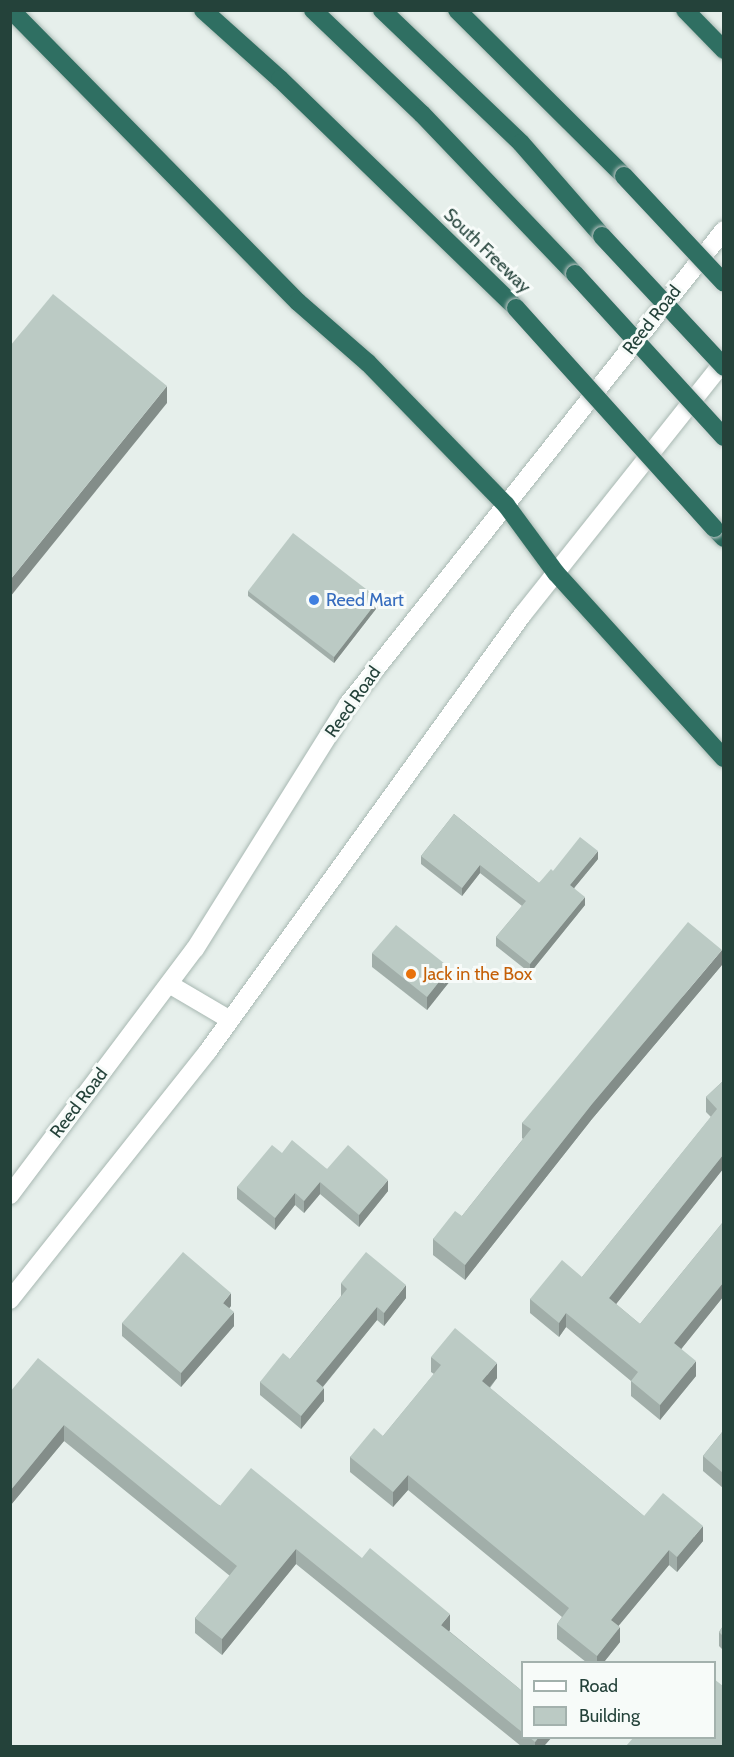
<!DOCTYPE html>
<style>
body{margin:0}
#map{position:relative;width:734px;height:1757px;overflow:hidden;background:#e6efeb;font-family:Cabin,sans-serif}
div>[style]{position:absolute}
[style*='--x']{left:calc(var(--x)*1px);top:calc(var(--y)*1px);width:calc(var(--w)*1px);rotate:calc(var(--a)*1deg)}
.roads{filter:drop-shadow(0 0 2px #a8b8b2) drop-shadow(0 0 2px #a8b8b2)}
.tertiary>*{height:18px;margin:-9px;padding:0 9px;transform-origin:9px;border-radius:9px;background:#fff}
.motorway>*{height:18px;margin:-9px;padding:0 9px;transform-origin:9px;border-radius:9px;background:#2f6f62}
.bridges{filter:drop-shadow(0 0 2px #c2cac8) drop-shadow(0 0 2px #c2cac8)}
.motorway-bridge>*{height:18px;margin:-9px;padding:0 9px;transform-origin:9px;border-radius:9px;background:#2f6f62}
.wall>*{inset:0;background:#a1aea9}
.shaded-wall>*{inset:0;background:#838d89}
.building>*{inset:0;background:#bbcac4}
.dots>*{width:16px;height:16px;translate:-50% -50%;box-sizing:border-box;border:3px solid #f7fbf9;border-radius:50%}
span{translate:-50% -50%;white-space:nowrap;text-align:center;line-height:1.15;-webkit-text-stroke:6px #f7fbf9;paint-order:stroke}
.street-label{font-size:18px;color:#24423a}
.shop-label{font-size:18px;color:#366cbe}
.left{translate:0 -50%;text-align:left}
.food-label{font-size:18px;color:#c56008}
.frame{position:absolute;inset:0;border:12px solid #24423a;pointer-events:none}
.legend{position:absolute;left:521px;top:1661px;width:195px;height:78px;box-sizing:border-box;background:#f7fbf9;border:2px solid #a3b1ad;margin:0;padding:8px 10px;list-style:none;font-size:18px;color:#24423a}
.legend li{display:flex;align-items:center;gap:12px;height:30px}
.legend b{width:30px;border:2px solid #a3b1ad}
</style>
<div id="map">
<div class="roads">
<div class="tertiary">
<i style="--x:169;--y:984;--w:71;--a:30.5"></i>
<i style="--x:10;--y:1195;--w:308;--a:-53.1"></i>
<i style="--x:195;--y:949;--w:289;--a:-58"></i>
<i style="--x:348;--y:704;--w:605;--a:-51.58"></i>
<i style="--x:10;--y:1300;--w:318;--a:-51.5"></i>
<i style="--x:208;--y:1051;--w:539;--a:-54.22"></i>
<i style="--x:523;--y:614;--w:323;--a:-51.5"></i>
</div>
<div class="motorway">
<i style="--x:11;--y:10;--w:409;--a:45.5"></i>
<i style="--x:298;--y:302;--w:93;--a:41.1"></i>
<i style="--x:368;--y:363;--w:198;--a:45.8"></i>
<i style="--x:506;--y:505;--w:84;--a:53.7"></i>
<i style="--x:556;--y:573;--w:250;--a:47.8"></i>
<i style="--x:203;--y:10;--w:103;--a:41.9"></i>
<i style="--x:280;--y:79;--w:329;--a:44.1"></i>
<i style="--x:313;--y:10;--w:151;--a:43.7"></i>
<i style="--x:422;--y:114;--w:221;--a:46.3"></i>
<i style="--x:382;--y:10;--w:192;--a:43.7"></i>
<i style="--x:521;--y:143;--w:123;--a:48.9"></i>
<i style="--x:457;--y:10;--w:235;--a:44.8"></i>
<i style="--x:685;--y:10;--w:56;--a:45.7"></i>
<i style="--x:714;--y:528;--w:14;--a:45"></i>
</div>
</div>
<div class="bridges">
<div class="motorway-bridge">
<i style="--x:624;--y:176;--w:146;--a:46.9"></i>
<i style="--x:602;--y:236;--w:179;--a:47"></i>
<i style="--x:575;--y:274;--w:221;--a:47.6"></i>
<i style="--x:516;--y:308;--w:296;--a:48"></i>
</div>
</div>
<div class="wall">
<i style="clip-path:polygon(248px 591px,379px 605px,334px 663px,248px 596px)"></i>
<i style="clip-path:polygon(454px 814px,539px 883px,553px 871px,598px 859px,574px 888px,585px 905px,530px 973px,496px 946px,496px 937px,522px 906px,480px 873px,462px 896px,421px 864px,421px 856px)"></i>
<i style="clip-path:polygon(372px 953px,450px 981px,427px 1010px,372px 967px)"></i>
<i style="clip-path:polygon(722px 965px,592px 1119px,465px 1280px,433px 1255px,433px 1239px,462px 1216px,523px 1139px,522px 1138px,522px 1123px)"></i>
<i style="clip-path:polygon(723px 1081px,723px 1169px,616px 1304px,640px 1324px,723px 1222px,723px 1297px,681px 1349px,696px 1376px,660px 1420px,631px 1396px,631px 1381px,566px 1327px,559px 1337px,530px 1313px,530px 1299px,582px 1277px,711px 1117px,706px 1112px,706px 1097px)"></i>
<i style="clip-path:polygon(282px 1153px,327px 1169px,388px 1191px,359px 1227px,320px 1194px,304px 1213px,295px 1205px,275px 1230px,237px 1199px,237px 1187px)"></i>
<i style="clip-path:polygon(341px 1283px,406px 1298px,384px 1326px,377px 1320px,323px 1387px,324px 1401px,301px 1429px,260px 1395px,260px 1382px,290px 1359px,341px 1296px)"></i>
<i style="clip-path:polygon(231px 1306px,229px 1308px,234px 1326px,181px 1387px,122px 1336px,122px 1323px)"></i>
<i style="clip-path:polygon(431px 1357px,497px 1378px,490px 1388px,644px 1516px,703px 1541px,677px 1572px,669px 1565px,618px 1626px,620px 1642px,604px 1662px,586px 1662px,557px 1639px,557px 1624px,562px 1617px,408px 1490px,393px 1507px,350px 1472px,350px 1457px,383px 1436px,434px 1374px,431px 1372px)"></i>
<i style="clip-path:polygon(10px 1392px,450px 1630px,449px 1631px,522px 1691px,522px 1737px,552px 1737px,544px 1746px,521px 1746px,296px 1564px,222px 1655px,195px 1633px,195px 1618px,230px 1576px,64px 1441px,10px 1506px)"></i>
<i style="clip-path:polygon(723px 1431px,723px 1488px,703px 1471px,703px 1456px)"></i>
<i style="clip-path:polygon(723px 1626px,723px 1650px,719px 1646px,719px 1632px)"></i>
</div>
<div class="shaded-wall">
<i style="clip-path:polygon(167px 386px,167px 403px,10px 597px,10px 580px)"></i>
<i style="clip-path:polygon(379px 599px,379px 605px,334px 663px,334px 657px)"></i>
<i style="clip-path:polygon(598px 851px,598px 859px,570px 893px,570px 885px)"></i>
<i style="clip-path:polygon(480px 865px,480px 873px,462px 896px,462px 888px)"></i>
<i style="clip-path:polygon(585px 897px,585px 905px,530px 973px,530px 964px)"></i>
<i style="clip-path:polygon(722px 950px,722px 965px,592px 1119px,465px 1280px,465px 1265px,592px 1104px)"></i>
<i style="clip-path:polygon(450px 968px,450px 981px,427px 1010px,427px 997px)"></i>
<i style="clip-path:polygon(723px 1155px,723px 1169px,609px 1313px,609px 1298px)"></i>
<i style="clip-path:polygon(388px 1180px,388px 1191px,359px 1227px,359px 1215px)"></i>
<i style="clip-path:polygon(320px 1182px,320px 1194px,304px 1213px,304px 1201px)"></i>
<i style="clip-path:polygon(295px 1193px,295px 1205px,275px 1230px,275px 1218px)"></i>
<i style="clip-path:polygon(723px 1283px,723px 1297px,674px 1358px,674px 1343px)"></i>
<i style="clip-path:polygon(406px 1285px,406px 1298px,384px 1326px,384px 1313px)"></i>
<i style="clip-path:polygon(231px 1293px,231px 1306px,223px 1316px,223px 1303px)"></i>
<i style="clip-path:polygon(377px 1307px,377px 1320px,316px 1395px,316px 1381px)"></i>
<i style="clip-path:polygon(234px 1312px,234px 1326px,181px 1387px,181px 1373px)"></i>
<i style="clip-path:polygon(566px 1313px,566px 1327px,559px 1337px,559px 1323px)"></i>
<i style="clip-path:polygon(696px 1361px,696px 1376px,660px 1420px,660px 1405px)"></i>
<i style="clip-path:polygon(497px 1363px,497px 1378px,482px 1396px,482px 1381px)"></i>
<i style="clip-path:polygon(324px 1388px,324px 1401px,301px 1429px,301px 1416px)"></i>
<i style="clip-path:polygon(64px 1425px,64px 1441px,10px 1506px,10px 1491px)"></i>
<i style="clip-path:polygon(408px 1475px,408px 1490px,393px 1507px,393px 1492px)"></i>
<i style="clip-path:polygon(703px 1526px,703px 1541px,677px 1572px,677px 1557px)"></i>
<i style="clip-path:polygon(296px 1549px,296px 1564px,222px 1655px,222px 1639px)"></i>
<i style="clip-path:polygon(669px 1550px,669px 1565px,611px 1635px,611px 1620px)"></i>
<i style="clip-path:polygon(450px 1614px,450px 1630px,441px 1640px,441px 1625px)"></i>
<i style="clip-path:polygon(620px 1627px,620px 1642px,604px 1662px,597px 1662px,597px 1656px)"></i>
<i style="clip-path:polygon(539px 1737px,552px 1737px,544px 1746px,535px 1746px,535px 1742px)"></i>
</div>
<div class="building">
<i style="clip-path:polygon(53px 294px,167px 386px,10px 580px,10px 346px)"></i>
<i style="clip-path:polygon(293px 533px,379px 599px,334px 657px,248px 591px)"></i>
<i style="clip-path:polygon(454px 814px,539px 883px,551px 869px,553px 871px,580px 837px,598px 851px,570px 885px,585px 897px,530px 964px,496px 937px,526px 901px,480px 865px,462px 888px,421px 856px)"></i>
<i style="clip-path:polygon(688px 922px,722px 950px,592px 1104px,465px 1265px,433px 1239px,455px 1211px,462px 1216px,531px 1129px,522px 1123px)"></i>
<i style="clip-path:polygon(396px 925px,450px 968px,427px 997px,372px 953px)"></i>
<i style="clip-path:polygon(723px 1081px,723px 1155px,609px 1298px,640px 1324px,723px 1222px,723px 1283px,674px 1343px,696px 1361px,660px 1405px,631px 1381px,638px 1372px,566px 1313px,559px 1323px,530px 1299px,562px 1260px,582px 1277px,717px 1109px,706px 1097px)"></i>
<i style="clip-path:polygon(292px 1140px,327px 1169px,348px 1145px,388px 1180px,359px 1215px,320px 1182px,304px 1201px,295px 1193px,275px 1218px,237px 1187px,272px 1145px,282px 1153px)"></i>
<i style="clip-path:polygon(183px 1252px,231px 1293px,223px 1303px,234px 1312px,181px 1373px,122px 1323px)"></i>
<i style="clip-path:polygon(366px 1252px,406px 1285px,384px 1313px,377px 1307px,316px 1381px,324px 1388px,301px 1416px,260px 1382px,283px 1353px,290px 1359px,347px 1289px,341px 1283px)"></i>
<i style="clip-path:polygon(455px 1328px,497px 1363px,482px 1381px,644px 1516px,663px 1493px,703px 1526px,677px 1557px,669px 1550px,611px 1620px,620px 1627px,597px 1656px,557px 1624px,569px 1608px,408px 1475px,393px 1492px,350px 1457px,374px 1428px,383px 1436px,441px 1365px,431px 1357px)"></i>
<i style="clip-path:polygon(38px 1358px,220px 1506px,251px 1468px,362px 1558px,370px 1548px,450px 1614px,441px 1625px,522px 1691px,522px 1732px,296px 1549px,222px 1639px,195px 1618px,237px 1566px,64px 1425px,10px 1491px,10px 1392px)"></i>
<i style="clip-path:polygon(723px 1431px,723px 1473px,703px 1456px)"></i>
<i style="clip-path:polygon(723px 1626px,723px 1636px,719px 1632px)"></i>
<i style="clip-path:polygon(714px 1679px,723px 1686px,723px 1746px,626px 1746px,634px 1737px,714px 1737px)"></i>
<i style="clip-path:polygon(529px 1737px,539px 1737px,535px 1742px)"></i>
</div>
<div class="dots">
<i style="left:314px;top:600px;background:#3f7fe0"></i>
<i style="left:411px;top:974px;background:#e8710a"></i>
</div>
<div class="street-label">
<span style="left:487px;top:251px;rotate:44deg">South Freeway</span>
<span style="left:652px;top:320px;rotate:-52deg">Reed Road</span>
<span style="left:353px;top:702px;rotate:-55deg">Reed Road</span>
<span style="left:79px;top:1103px;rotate:-53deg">Reed Road</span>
</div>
<div class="shop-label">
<span class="left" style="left:326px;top:600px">Reed Mart</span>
</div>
<div class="food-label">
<span class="left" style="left:423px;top:974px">Jack in the Box</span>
</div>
<div class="frame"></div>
<ul class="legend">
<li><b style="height:8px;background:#fff"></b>Road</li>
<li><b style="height:16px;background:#bbcac4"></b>Building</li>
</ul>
</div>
